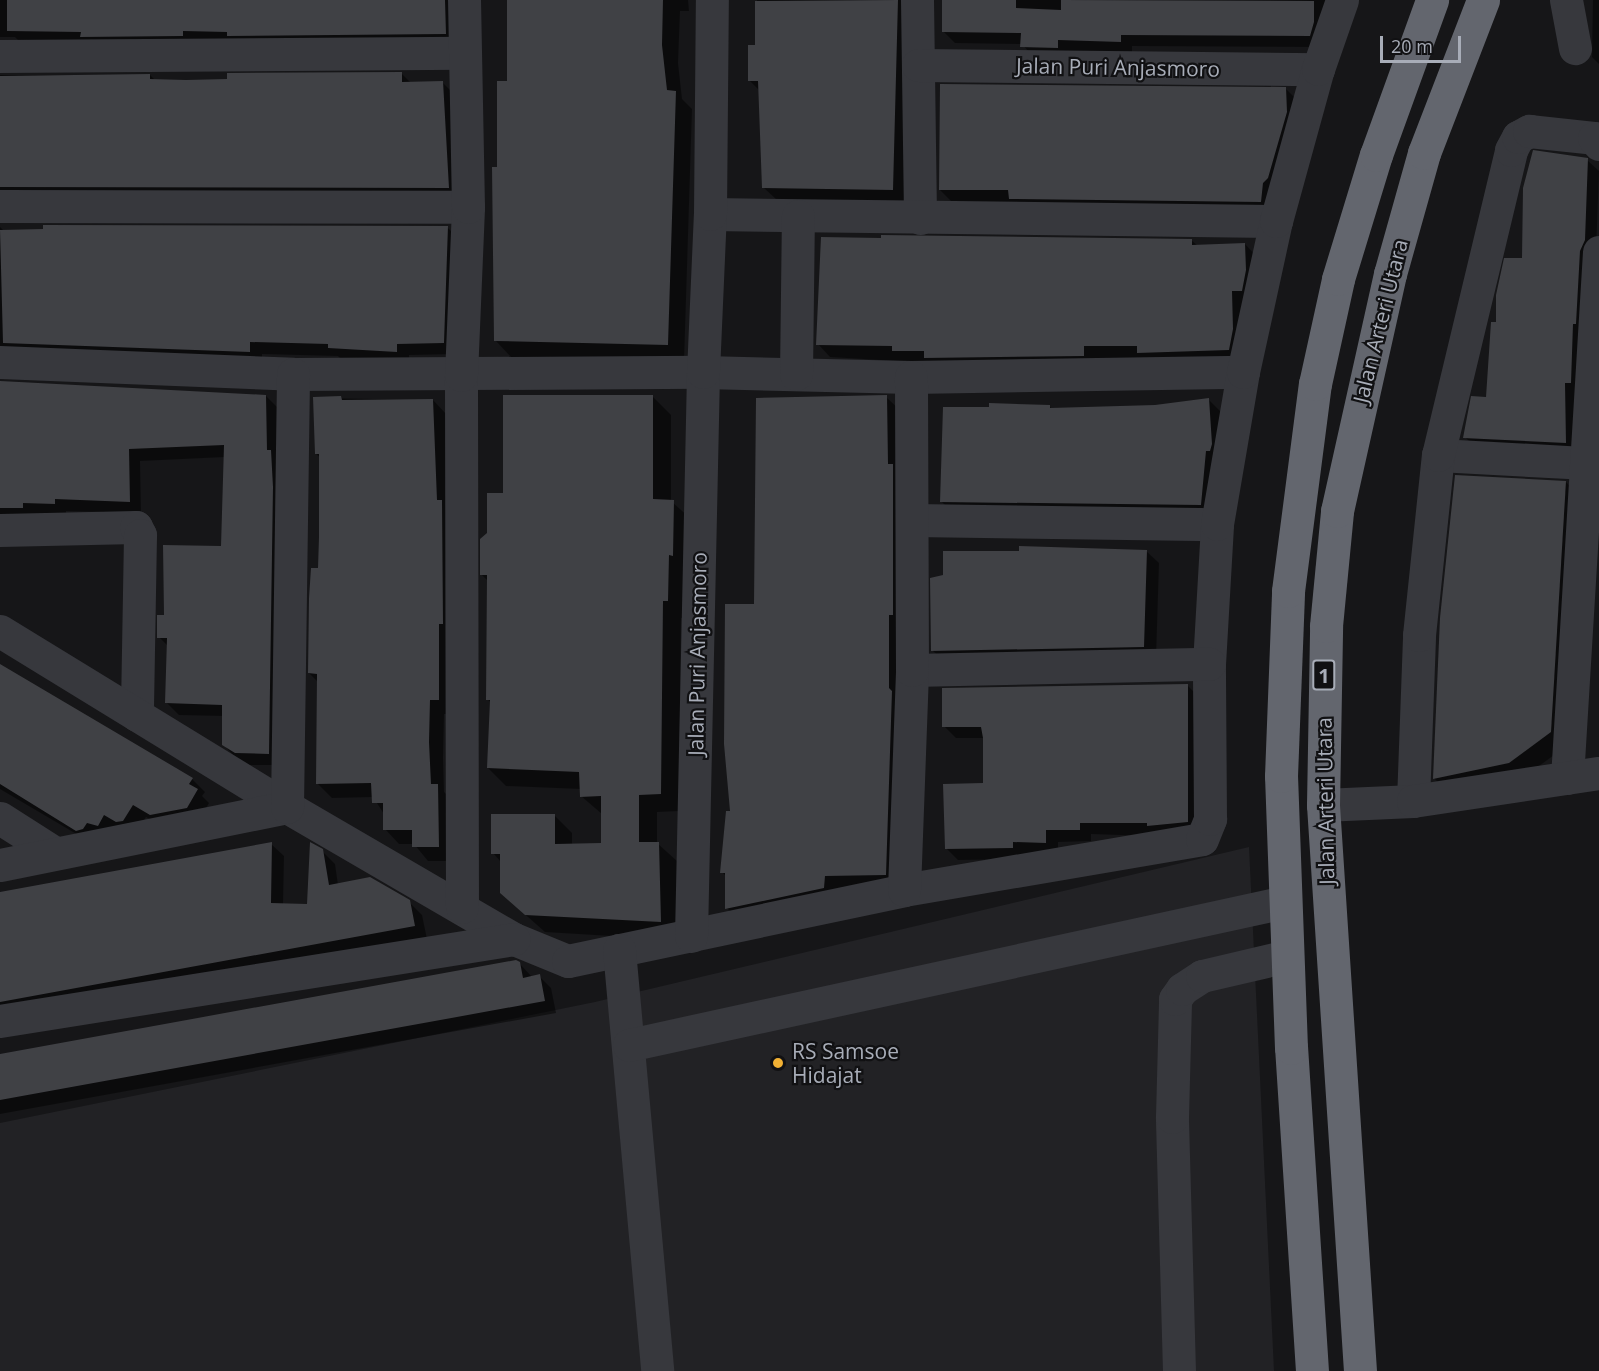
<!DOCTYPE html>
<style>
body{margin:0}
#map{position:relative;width:1599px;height:1371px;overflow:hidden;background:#161618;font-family:"Open Sans",sans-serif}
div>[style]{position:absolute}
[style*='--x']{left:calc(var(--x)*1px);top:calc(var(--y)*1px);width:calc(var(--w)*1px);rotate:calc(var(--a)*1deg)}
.built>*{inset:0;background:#222225}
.shadow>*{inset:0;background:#0007}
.building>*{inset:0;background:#404145}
.minor>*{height:33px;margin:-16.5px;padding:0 16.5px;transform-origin:16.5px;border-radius:16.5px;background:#37383d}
.highway>*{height:33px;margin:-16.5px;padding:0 16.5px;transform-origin:16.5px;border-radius:16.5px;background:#63666e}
.dots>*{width:16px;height:16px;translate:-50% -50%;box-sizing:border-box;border:3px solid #111113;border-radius:50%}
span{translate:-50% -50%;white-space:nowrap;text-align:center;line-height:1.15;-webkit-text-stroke:4.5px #111113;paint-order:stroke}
.shield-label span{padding:2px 4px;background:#111113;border:2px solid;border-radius:4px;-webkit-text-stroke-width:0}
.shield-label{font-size:20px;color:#a8adb8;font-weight:700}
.street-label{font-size:21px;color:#a8adb8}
.poi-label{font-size:21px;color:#a8adb8}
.left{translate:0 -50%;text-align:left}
.scale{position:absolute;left:1380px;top:36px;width:81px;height:27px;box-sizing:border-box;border:3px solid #a8adb8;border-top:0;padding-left:8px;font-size:18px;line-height:21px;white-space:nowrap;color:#a8adb8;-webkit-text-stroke:4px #111113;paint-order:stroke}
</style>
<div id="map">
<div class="built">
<i style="clip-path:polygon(1249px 847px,1274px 1371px,0 1371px,0 1123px,595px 1002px)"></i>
</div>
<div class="shadow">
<i style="clip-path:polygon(0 0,457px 0,458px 47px,21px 43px,15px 37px,0 37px)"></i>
<i style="clip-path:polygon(509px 0,688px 0,689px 11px,680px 11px,678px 63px,682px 99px,692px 109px,684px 362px,512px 358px,496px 341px,509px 82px)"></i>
<i style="clip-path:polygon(757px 0,908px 0,905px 203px,777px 200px,764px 188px,760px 91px,749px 80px,757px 47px)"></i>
<i style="clip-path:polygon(944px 0,1341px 0,1321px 47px,1132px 46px,1132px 53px,1034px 58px,1022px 44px,955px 43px,943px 31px)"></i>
<i style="clip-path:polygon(1593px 0,1599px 0,1599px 64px,1592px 57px)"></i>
<i style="clip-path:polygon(402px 74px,411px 83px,442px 82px,454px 94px,460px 200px,0 205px,0 75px,150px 75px,155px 80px,186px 82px)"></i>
<i style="clip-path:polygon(1286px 89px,1298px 101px,1272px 213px,952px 202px,940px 190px)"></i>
<i style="clip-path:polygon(1587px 160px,1599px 171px,1596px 252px,1577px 454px,1476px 448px,1465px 437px,1488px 398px,1498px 324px,1523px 260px)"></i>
<i style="clip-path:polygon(0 227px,4px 231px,447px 227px,459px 239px,455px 354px,409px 355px,409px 363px,342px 360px,338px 356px,262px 354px,262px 364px,0 362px)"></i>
<i style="clip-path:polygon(1191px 240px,1198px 246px,1245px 244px,1257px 257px,1241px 362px,931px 363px,830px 357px,818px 344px)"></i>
<i style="clip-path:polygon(0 382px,266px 396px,278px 408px,280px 765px,249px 765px,235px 757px,223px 744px,224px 716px,179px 715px,167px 703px,168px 646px,159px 637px,165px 617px,222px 548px,225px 457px,140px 461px,141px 513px,66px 511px,66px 515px,0 519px)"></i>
<i style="clip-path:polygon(653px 397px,671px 415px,671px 501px,691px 519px,686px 618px,681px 618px,679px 811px,657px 812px,657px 843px,677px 861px,678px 940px,545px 932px,501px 893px,501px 862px,493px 853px,554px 815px,572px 833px,572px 845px,602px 845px,602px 814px,581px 796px,581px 789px,506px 786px,488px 768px,492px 703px,487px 699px,489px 582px,482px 575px,489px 533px,504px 494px)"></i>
<i style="clip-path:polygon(886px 397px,901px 411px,900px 889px,741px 922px,727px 908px,727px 877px,722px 872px,756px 606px)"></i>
<i style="clip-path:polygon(315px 398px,433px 400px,447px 415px,453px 714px,444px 714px,443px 758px,444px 792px,452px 800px,452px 861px,428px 861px,414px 844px,399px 844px,385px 829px,384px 814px,373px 797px,332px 798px,317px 783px,318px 682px,309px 673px,319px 570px,321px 458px,316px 454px)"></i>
<i style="clip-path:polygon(1209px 400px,1221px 412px,1213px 516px,953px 513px,941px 501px,1049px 406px,1053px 410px,1155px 407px)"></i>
<i style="clip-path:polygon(1566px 482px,1580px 497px,1565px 747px,1524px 777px,1448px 793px,1434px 778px)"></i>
<i style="clip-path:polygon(1146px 551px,1159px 563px,1156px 658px,945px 662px,932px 650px,945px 576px)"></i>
<i style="clip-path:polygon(0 665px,192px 779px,205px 792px,202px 796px,209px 803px,199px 820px,164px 827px,146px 817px,136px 833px,90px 842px,0 789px)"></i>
<i style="clip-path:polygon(1188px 686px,1200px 698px,1203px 828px,1180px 837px,1091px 834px,1091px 841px,1058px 842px,1058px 854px,1024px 859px,958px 860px,946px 848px,985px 785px,985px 738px,956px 738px,944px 726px)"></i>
<i style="clip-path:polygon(271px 844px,284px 856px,283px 905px,308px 905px,322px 851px,335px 864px,338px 885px,409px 902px,422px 915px,427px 939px,0 1012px,0 894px)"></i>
<i style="clip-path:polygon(519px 963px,532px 977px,539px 976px,551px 988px,556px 1013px,0 1114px,0 1055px)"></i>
</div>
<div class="building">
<i style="clip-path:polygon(7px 0,445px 0,446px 34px,227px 36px,227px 32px,183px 31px,183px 36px,80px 37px,81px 32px,7px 31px)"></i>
<i style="clip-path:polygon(507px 0,663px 0,662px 45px,667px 90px,676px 91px,668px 345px,494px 341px,492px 167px,497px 167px,497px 81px,507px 81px)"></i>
<i style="clip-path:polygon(898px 0,893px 190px,762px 188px,758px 81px,748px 81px,748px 45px,755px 45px,755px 1px)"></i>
<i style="clip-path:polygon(942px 0,1016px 0,1016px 8px,1061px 10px,1061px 0,1314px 1px,1314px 22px,1310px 36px,1121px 35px,1121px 42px,1058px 40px,1058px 48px,1020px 47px,1021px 33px,942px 32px)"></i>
<i style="clip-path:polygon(402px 72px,402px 82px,443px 81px,449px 188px,0 187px,0 76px,150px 74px,150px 79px,186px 80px,227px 79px,227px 73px)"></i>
<i style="clip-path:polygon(940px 84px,1286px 87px,1287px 112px,1268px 178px,1263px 183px,1261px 202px,1009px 199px,1008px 190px,939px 190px)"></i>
<i style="clip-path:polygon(1533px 150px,1588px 158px,1585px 240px,1580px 251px,1576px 324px,1573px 324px,1571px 383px,1565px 383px,1566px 443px,1463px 438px,1471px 396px,1486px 397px,1491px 322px,1496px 322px,1496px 295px,1504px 258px,1522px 258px,1523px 188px)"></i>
<i style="clip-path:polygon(43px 225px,448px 226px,444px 343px,397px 344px,397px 352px,328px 348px,328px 344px,250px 342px,250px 352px,3px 343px,0 230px,43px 229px)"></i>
<i style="clip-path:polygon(881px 235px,1192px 239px,1192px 245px,1245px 243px,1246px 270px,1242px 291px,1232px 291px,1233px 329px,1229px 350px,1137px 353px,1137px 346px,1084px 346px,1084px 356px,924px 358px,924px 351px,892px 351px,892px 346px,816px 345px,821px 237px,881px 238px)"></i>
<i style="clip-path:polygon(0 381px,266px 395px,267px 450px,271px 450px,273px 487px,269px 754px,235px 753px,222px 745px,222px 705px,165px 703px,167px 638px,157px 638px,157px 615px,164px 615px,163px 545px,221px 546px,224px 445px,129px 449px,130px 502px,55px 499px,55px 504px,23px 503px,23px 508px,0 508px)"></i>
<i style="clip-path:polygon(503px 395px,653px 395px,653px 499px,674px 500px,673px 556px,669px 555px,668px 601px,663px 601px,661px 794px,639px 795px,639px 842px,659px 842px,661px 922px,525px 915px,500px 893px,500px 854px,491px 854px,491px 814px,555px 814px,555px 844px,601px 843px,601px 796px,580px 797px,579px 772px,487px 768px,490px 700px,486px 700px,487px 575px,480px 575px,480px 539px,487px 533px,487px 493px,503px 493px)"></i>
<i style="clip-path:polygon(887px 395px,888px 464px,893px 464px,893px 615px,889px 615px,889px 688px,892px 691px,886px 875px,825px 876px,824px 888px,725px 909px,725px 873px,720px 873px,726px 811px,730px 811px,724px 744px,725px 604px,754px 604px,756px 398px)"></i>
<i style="clip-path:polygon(341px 396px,342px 400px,433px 399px,437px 500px,442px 500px,443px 624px,439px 624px,439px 700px,430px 700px,429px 742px,431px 784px,438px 784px,439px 847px,412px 847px,412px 830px,383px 830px,383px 803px,372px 803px,371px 783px,316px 784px,317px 674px,308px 673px,309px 598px,311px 568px,318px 568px,319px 537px,319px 454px,315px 454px,313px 397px)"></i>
<i style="clip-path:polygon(1209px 398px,1212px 444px,1210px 451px,1206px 451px,1201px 505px,940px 502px,943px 407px,989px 407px,989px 403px,1050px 405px,1050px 408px,1155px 405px)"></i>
<i style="clip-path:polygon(1455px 475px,1566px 481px,1551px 732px,1509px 763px,1433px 779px,1440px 618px)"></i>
<i style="clip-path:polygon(1019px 546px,1147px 550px,1144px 647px,931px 651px,930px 578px,943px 575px,943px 551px,1019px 551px)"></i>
<i style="clip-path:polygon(0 664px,193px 778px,189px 784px,198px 789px,187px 808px,150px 815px,133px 805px,123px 821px,116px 822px,104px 815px,98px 826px,87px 823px,83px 829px,76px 831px,0 784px)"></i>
<i style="clip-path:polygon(1188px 684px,1188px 822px,1147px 826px,1147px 823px,1080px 823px,1080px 830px,1046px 830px,1046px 843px,1013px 842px,1013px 848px,945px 849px,943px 784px,983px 783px,983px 738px,981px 727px,942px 727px,942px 688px)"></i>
<i style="clip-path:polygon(272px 842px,271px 903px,307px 904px,310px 842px,323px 849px,329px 885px,370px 877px,410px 900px,415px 926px,0 1002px,0 892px)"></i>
<i style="clip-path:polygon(516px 960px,520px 962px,523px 978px,540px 974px,545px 1001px,0 1100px,0 1054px)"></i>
</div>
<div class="minor">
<i style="--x:917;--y:0;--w:218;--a:89.2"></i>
<i style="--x:1566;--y:0;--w:49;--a:79.4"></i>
<i style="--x:0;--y:56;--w:464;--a:-0.4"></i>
<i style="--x:918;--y:65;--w:400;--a:0.6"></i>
<i style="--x:0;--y:206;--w:468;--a:0.1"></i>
<i style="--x:710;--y:214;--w:566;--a:0.71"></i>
<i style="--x:0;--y:362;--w:293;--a:2.3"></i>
<i style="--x:293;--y:374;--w:410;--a:-0.3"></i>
<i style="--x:703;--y:372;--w:208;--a:1.4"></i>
<i style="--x:911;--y:377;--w:332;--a:-0.9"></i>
<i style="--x:796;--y:374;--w:158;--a:-89.3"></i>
<i style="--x:1438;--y:455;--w:150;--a:3.1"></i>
<i style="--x:913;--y:520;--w:304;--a:0.8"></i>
<i style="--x:0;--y:530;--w:136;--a:-1.3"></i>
<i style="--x:136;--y:527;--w:9;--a:63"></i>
<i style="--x:140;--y:535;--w:180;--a:91"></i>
<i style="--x:0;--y:631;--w:337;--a:31.5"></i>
<i style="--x:287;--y:807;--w:263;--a:30.2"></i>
<i style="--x:514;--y:939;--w:58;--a:22.2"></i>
<i style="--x:568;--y:961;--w:343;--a:-11.9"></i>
<i style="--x:904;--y:890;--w:302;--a:-9.7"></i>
<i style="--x:1202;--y:839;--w:22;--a:-68"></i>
<i style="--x:1210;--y:819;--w:155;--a:-90.4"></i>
<i style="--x:1209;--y:664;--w:140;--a:-86.7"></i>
<i style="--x:1217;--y:524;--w:154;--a:-80.3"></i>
<i style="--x:1243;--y:372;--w:155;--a:-77.7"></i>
<i style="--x:1276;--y:221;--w:158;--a:-74.6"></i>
<i style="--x:1318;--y:69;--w:73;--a:-70.8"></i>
<i style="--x:912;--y:670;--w:297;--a:-1.2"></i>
<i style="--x:1567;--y:778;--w:527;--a:-86.52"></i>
<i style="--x:1413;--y:801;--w:166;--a:-87.9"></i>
<i style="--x:1419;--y:635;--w:181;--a:-84"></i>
<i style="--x:1438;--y:455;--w:314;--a:-76.5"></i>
<i style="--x:1511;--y:150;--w:15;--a:-62"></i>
<i style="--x:1518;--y:137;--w:13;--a:-29"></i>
<i style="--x:1529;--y:131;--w:65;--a:6.1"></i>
<i style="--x:1594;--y:138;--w:8;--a:50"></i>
<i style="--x:1323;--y:805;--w:90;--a:-2.5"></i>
<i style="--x:1413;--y:801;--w:188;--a:-8.6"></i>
<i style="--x:0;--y:818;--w:65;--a:32.5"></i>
<i style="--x:0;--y:865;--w:293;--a:-11.4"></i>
<i style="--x:287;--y:807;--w:433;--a:-89.2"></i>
<i style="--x:904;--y:890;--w:220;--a:-87.9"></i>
<i style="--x:912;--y:670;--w:293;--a:-90.2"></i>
<i style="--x:462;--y:907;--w:532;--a:-90.11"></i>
<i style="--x:461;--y:375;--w:168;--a:-87.6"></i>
<i style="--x:468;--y:207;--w:207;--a:-91.1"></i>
<i style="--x:691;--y:936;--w:564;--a:-88.78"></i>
<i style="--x:703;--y:372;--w:158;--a:-87.5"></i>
<i style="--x:710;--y:214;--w:214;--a:-89.5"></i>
<i style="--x:619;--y:950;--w:423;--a:84.8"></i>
<i style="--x:0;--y:1021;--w:520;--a:-9.06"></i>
<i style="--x:629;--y:1045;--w:671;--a:-12.3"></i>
<i style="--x:1179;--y:1371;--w:254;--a:-91.6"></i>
<i style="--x:1172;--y:1117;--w:118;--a:-88.5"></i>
<i style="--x:1175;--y:999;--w:12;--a:-55"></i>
<i style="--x:1182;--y:989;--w:24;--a:-33"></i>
<i style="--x:1202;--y:976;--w:87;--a:-13.2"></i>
</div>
<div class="highway">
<i style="--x:1312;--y:1371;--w:324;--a:-93.7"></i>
<i style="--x:1291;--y:1048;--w:272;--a:-92.1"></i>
<i style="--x:1281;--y:776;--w:185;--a:-87.8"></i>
<i style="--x:1288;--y:591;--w:209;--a:-82.6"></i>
<i style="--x:1315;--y:384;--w:107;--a:-77.6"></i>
<i style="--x:1338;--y:279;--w:130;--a:-73"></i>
<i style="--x:1376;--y:155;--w:165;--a:-70.1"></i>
<i style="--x:1360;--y:1371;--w:567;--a:-93.74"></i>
<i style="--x:1323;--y:805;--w:179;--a:-89"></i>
<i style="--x:1326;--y:626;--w:116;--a:-84.5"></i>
<i style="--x:1337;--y:511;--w:243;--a:-77.4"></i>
<i style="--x:1390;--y:274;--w:126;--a:-74.3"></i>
<i style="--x:1424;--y:153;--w:164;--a:-68.9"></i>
</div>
<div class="dots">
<i style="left:778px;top:1063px;background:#f2b134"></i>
</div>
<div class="shield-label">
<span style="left:1324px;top:675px">1</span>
</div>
<div class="street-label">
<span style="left:1118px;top:67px;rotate:1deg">Jalan Puri Anjasmoro</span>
<span style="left:1380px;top:321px;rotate:-76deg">Jalan Arteri Utara</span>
<span style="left:697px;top:654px;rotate:-89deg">Jalan Puri Anjasmoro</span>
<span style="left:1325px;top:801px;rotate:-91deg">Jalan Arteri Utara</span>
</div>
<div class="poi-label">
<span class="left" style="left:792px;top:1063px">RS Samsoe<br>Hidajat</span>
</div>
<div class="scale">20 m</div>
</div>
